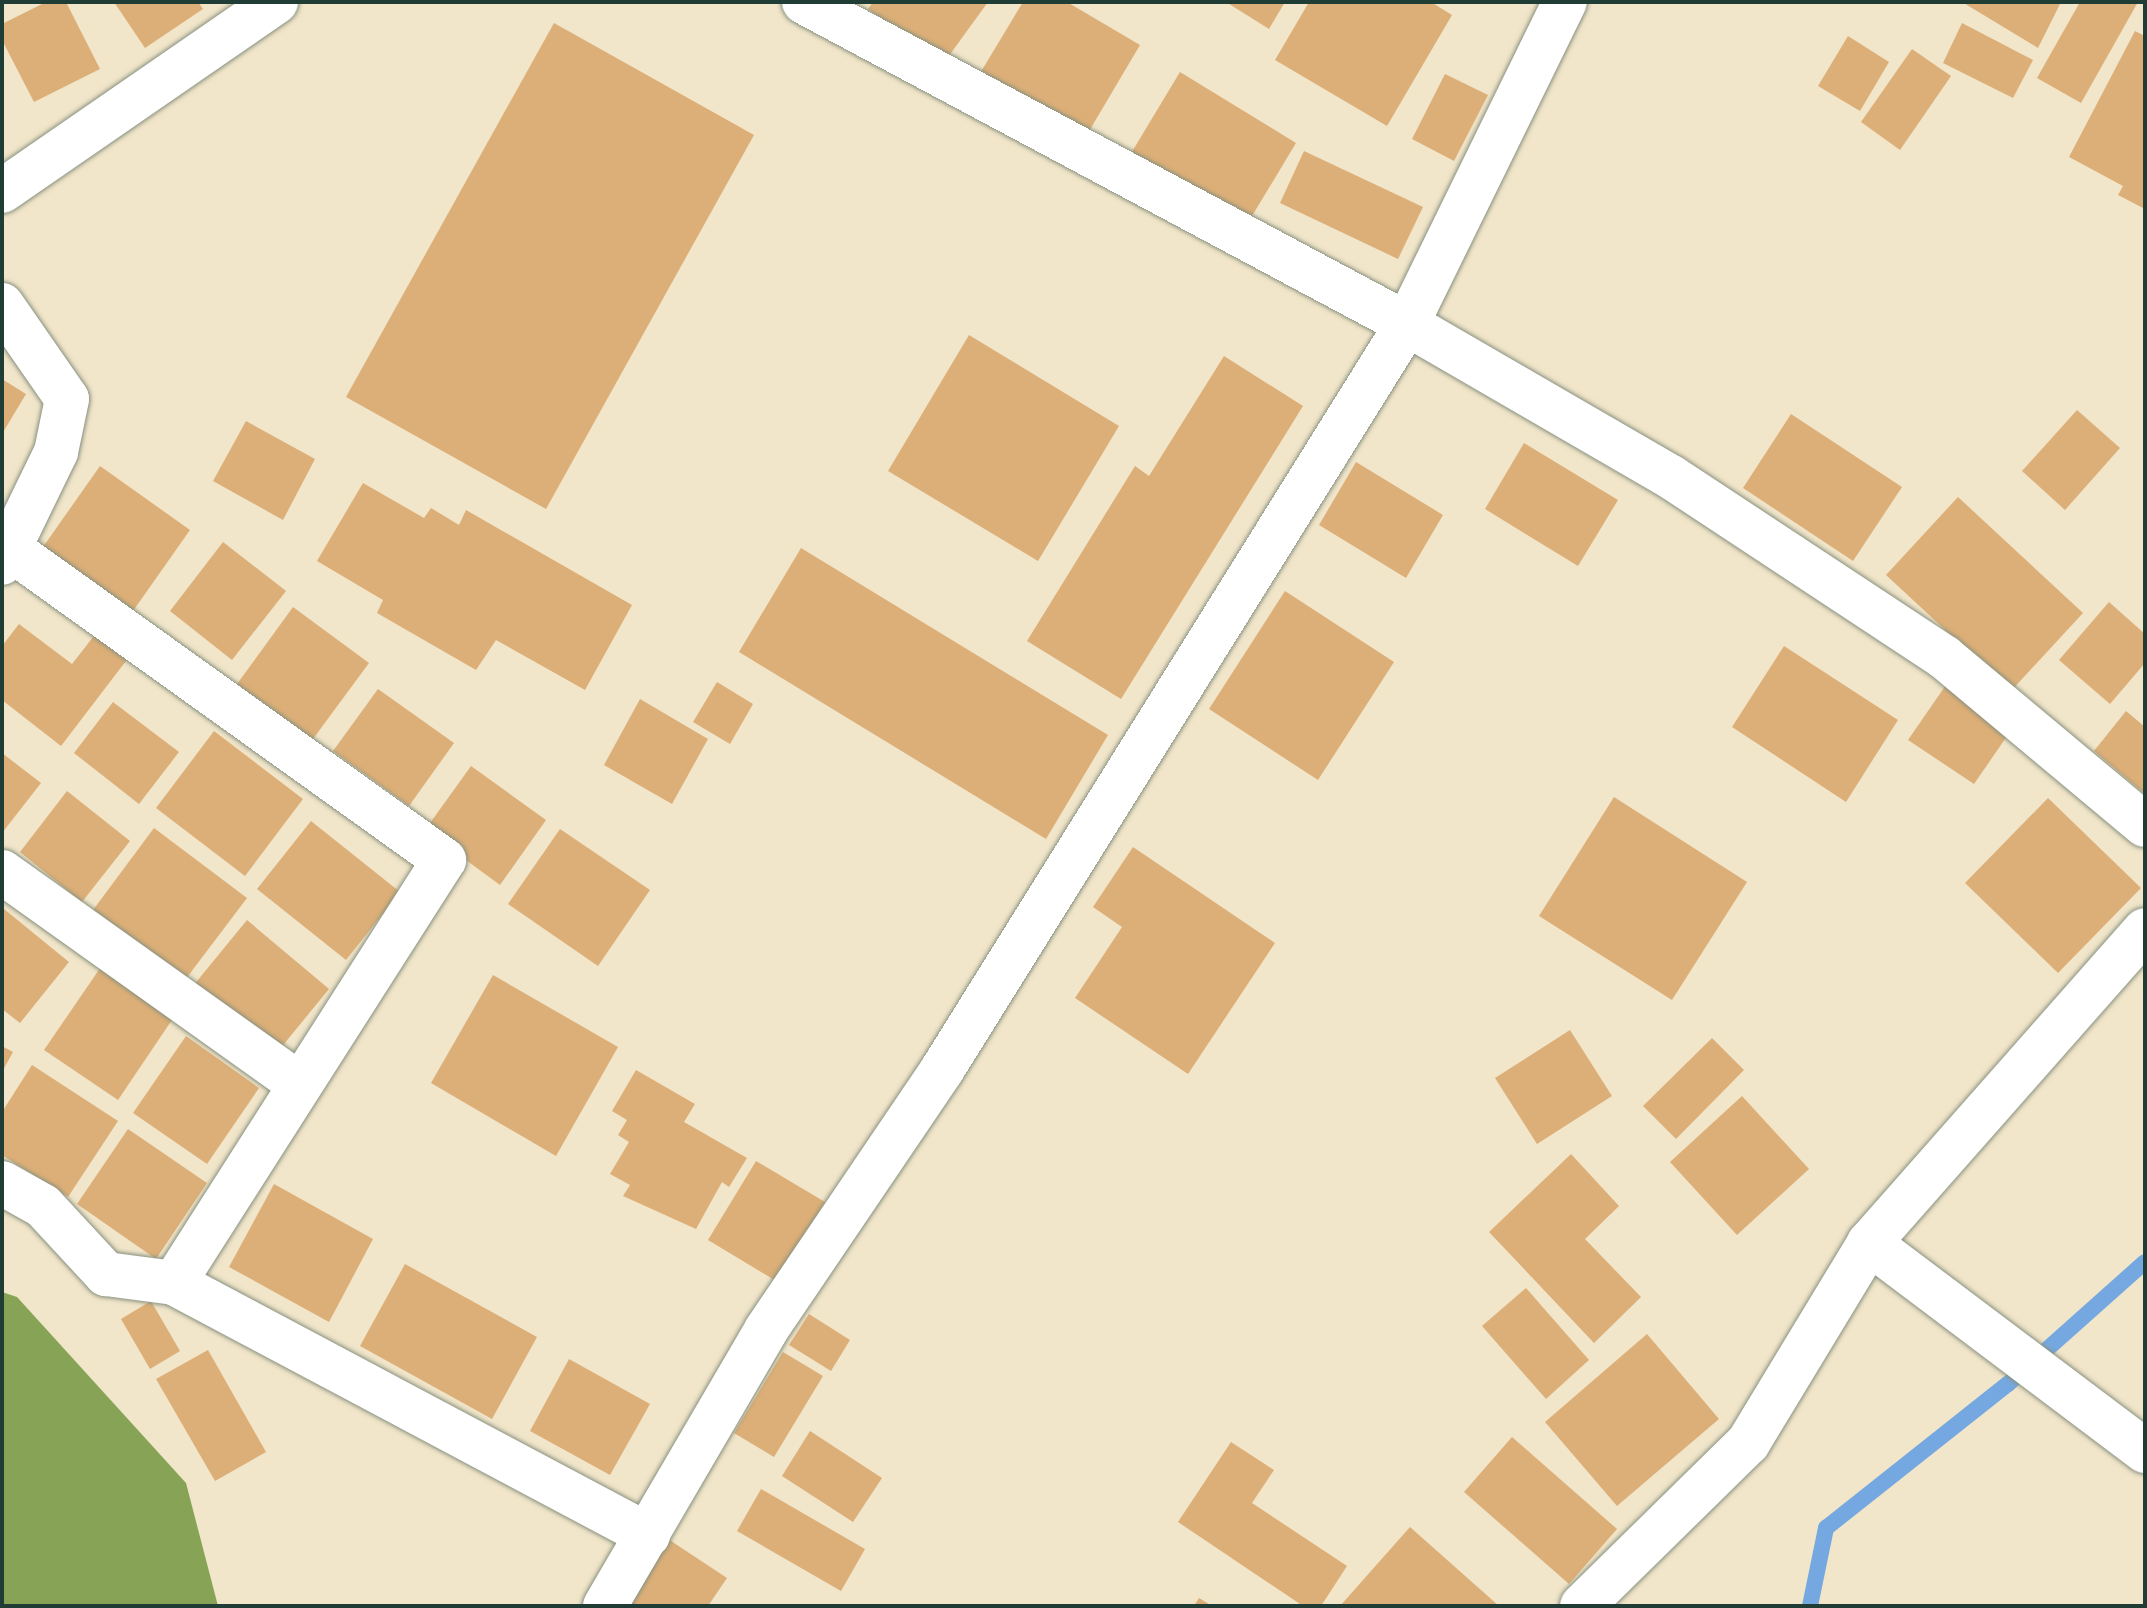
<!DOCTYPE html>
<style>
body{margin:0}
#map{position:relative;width:2147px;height:1608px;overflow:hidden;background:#f1e5ca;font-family:Mali,sans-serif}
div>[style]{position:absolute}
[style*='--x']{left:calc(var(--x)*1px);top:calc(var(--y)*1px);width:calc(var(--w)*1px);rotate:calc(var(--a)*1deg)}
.forest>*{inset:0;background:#87a456}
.stream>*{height:16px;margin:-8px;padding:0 8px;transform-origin:8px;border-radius:8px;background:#75a8e1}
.building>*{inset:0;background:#ddaf78}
.roads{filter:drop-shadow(0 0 2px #88917f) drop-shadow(0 0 2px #88917f)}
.street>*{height:44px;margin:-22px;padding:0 22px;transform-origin:22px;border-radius:22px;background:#fff}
span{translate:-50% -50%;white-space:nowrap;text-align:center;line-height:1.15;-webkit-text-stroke:6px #fff;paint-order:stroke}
.frame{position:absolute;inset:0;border:4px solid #1f3d34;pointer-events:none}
</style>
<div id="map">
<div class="forest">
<i style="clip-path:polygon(2px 1292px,17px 1297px,186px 1483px,218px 1606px,2px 1606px)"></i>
</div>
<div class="stream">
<i style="--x:1810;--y:1606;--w:80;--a:-78.4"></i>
<i style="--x:1826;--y:1528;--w:232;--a:-38.4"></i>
<i style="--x:2008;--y:1384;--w:183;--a:-41.7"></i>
</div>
<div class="building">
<i style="clip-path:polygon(46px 2px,66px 2px,100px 69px,34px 102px,2px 40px,2px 24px)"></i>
<i style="clip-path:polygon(114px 2px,198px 2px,203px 9px,145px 48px)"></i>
<i style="clip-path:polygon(873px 2px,988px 2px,943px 64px,868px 9px)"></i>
<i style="clip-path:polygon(1023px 2px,1067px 2px,1140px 45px,1085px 138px,979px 75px)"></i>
<i style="clip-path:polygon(1226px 2px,1285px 2px,1269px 29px)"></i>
<i style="clip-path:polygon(1309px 2px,1431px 2px,1452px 15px,1387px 126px,1275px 60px)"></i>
<i style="clip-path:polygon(1962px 2px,2061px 2px,2038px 48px)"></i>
<i style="clip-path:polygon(2080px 2px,2138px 2px,2081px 103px,2037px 78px)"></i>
<i style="clip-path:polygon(554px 23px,754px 135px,546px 509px,346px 397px)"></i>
<i style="clip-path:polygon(1962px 23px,2033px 60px,2013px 98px,1943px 63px)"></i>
<i style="clip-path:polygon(2135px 31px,2145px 36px,2145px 209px,2118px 195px,2123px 186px,2069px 157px)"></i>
<i style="clip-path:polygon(1848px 36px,1889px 62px,1860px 111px,1818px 86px)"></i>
<i style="clip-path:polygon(1912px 49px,1951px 76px,1900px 150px,1861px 122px)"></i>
<i style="clip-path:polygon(1180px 72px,1296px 143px,1243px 231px,1127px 160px)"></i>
<i style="clip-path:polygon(1445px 74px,1488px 95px,1454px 161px,1412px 139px)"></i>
<i style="clip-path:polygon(1304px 151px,1423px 207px,1398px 259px,1280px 203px)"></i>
<i style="clip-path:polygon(969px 335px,1119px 426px,1038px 561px,888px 471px)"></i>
<i style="clip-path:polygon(1224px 356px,1303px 406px,1121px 699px,1027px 641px,1135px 466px,1149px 476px)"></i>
<i style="clip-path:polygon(2px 379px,26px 394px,2px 434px)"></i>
<i style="clip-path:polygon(2077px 410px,2120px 448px,2065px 510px,2022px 471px)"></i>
<i style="clip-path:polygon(1791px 414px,1902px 487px,1853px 561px,1743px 488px)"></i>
<i style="clip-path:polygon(246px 421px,315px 459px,283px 520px,213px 481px)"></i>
<i style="clip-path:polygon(1524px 443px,1618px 500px,1578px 566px,1485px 509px)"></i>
<i style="clip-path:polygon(1356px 462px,1443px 515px,1406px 578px,1319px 525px)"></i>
<i style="clip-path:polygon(100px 466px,190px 530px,133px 611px,43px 547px)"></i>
<i style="clip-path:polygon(363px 483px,424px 518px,431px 508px,459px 525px,466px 510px,632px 605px,585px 690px,496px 640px,476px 670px,377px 613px,383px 600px,317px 561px)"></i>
<i style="clip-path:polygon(1958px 497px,2083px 613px,2011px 691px,1886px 575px)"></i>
<i style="clip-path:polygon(223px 542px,286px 591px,232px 660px,170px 611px)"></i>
<i style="clip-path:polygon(801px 548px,1108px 735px,1046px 839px,739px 652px)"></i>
<i style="clip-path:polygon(1285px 591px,1394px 662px,1318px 780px,1209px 709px)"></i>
<i style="clip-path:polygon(2109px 602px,2145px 634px,2145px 663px,2110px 704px,2059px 660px)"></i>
<i style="clip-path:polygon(293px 607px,369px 663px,313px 739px,237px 684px)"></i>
<i style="clip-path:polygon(19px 624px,72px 664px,97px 632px,129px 657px,61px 746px,2px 700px,2px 646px)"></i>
<i style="clip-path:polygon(1784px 646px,1898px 720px,1846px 802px,1732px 727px)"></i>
<i style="clip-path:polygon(717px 682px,753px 704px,730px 744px,693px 722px)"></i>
<i style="clip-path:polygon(1948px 682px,2014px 726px,1974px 784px,1908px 740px)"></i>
<i style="clip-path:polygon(378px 689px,454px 743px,409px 806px,333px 751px)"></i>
<i style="clip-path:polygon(640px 699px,708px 739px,672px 804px,604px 765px)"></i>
<i style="clip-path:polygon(113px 702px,179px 752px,139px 804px,74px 753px)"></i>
<i style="clip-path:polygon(2126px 711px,2145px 727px,2145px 794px,2094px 751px)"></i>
<i style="clip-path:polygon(214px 731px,303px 799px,245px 876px,156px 808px)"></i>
<i style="clip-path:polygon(2px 753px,41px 783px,2px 833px)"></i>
<i style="clip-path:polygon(471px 766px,546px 820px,500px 885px,425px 830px)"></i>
<i style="clip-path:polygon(67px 791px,130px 841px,82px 902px,20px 852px)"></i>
<i style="clip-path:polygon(1614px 797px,1747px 882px,1672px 1000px,1539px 916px)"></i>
<i style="clip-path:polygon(2048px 798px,2141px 888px,2058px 973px,1965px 883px)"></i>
<i style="clip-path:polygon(311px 821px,400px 892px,346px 960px,257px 889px)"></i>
<i style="clip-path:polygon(154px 828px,247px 898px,185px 980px,93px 910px)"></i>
<i style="clip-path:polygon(560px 829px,650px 890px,598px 966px,508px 904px)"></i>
<i style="clip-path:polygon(1133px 847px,1275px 943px,1188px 1074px,1075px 998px,1122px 927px,1093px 907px)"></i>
<i style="clip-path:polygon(4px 909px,69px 962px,20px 1023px,2px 1009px)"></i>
<i style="clip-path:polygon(247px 920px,329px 989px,275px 1055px,193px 986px)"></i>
<i style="clip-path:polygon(105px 961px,178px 1011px,118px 1100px,44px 1050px)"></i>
<i style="clip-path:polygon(493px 975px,618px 1047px,556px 1156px,431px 1083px)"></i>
<i style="clip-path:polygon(1570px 1030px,1612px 1096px,1537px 1144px,1495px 1078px)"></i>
<i style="clip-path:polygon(186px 1036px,259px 1088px,207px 1164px,133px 1113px)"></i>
<i style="clip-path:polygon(1712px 1038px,1744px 1070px,1676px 1139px,1643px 1106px)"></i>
<i style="clip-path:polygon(2px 1046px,13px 1052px,2px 1072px)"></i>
<i style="clip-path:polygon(32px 1065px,118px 1121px,68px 1197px,2px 1155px,2px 1112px)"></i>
<i style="clip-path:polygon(636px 1070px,695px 1104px,684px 1122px,747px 1158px,729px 1187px,722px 1182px,696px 1229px,623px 1196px,630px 1185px,610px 1174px,629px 1142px,618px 1135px,627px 1120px,612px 1111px)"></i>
<i style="clip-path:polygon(1742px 1096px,1809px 1169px,1737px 1235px,1670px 1162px)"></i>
<i style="clip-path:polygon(128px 1129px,207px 1183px,156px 1259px,77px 1204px)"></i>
<i style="clip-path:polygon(1571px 1154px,1619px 1206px,1585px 1239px,1641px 1297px,1594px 1343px,1489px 1232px)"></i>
<i style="clip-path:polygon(756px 1161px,825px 1202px,776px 1281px,708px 1240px)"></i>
<i style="clip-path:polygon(274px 1184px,373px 1239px,329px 1322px,229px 1267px)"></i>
<i style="clip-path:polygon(405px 1264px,537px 1337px,492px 1419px,360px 1346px)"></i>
<i style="clip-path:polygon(1526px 1288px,1589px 1360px,1546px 1399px,1482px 1326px)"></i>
<i style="clip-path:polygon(151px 1301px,180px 1351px,150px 1369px,121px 1319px)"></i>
<i style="clip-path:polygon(809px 1314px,850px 1340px,831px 1371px,789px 1345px)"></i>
<i style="clip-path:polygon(1647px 1334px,1719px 1419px,1617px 1506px,1545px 1422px)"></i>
<i style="clip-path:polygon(208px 1350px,266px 1452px,215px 1481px,156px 1379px)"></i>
<i style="clip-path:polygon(783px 1352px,823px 1376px,774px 1457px,734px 1433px)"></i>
<i style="clip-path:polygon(569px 1359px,650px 1404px,610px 1475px,530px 1431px)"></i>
<i style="clip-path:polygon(810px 1431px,882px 1478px,853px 1522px,782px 1476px)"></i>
<i style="clip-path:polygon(1512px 1437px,1617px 1529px,1569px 1584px,1464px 1492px)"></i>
<i style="clip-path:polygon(1231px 1442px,1274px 1470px,1252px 1503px,1347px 1566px,1321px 1606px,1303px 1606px,1178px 1522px)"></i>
<i style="clip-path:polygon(761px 1489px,865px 1549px,841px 1591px,737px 1531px)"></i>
<i style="clip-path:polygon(1410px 1527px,1499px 1606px,1340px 1606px)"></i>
<i style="clip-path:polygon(665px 1537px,727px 1578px,708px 1606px,619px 1606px)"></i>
<i style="clip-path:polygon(1199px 1598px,1212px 1606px,1194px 1606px)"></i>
</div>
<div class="roads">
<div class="street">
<i style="--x:804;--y:2;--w:684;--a:28.1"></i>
<i style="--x:1407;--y:324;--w:305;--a:30.1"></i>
<i style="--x:1671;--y:477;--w:327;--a:33.4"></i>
<i style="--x:1944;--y:657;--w:262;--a:39.9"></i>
<i style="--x:2;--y:191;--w:333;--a:-34.6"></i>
<i style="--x:2;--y:305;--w:114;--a:55.3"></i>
<i style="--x:67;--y:399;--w:54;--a:101.7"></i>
<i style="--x:56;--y:452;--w:123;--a:115.9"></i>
<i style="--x:10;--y:549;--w:534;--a:35.62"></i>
<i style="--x:444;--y:860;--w:502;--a:122.55"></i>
<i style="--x:2;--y:872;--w:364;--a:35.5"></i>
<i style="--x:2;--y:1183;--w:47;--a:29.3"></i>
<i style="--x:43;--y:1206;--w:93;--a:47.2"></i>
<i style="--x:106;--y:1274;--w:69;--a:7.5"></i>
<i style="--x:174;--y:1283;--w:537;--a:28"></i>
<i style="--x:1869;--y:1243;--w:346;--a:37"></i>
<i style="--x:605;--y:1606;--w:320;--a:-59.7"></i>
<i style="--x:766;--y:1330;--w:314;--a:-55.9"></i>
<i style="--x:942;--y:1070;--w:879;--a:-58.06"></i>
<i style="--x:1407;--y:324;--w:359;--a:-63.9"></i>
<i style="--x:1582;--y:1606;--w:233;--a:-44.5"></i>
<i style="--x:1748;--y:1443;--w:234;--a:-58.8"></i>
<i style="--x:1869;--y:1243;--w:417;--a:-48.6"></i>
</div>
</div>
<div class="frame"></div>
</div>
